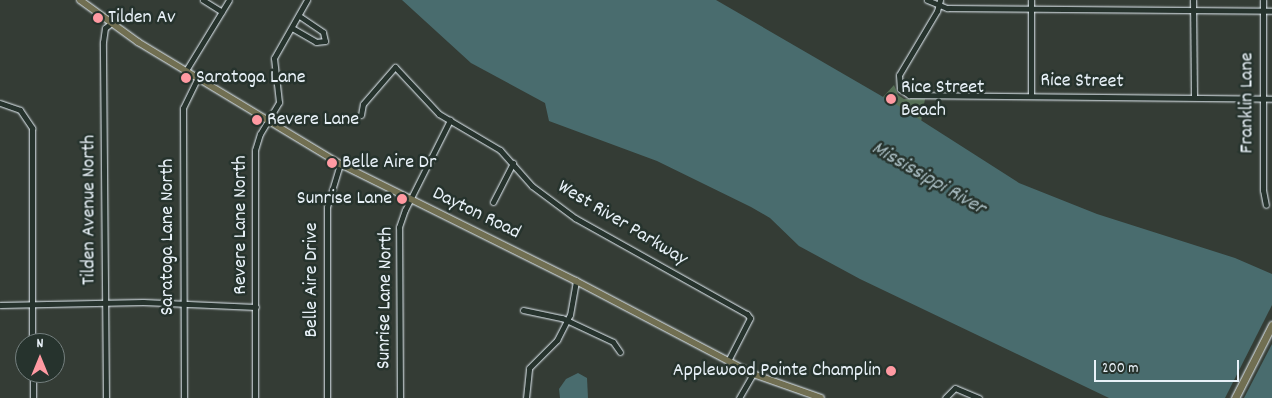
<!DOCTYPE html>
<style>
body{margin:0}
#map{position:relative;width:1272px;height:398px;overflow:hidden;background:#343c35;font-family:Dekko,sans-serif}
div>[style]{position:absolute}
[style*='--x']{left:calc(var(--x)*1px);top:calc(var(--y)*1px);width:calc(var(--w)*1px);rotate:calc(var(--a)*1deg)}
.green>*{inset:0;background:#567056}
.water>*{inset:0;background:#496c6e}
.pier>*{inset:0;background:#343c35}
.roads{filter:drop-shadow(0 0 1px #e8f1f8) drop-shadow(0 0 1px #e8f1f8)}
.minor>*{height:5px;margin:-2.5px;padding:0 2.5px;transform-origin:2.5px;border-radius:2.5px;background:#26332d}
.major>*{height:6px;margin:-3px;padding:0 3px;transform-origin:3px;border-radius:3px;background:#716f52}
.highway>*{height:7px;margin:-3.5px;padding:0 3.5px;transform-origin:3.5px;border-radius:3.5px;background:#716f52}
.dots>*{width:14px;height:14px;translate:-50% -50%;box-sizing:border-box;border:2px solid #26332d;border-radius:50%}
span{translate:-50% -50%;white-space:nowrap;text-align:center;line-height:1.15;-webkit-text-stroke:5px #26332d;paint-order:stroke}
.poi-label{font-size:20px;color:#e8f1f8}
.left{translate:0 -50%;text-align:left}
.right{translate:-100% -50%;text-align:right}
.street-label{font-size:20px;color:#e8f1f8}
.water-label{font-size:21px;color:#a8bcc1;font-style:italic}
.north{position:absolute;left:15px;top:333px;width:50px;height:50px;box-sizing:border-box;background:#26332d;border:1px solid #747f7e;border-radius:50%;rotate:0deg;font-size:14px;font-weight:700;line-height:20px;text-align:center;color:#e8f1f8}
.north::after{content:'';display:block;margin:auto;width:18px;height:22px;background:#ff9aa2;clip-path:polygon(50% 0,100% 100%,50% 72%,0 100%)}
.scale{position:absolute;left:1094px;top:360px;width:145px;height:22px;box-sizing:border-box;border:2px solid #e8f1f8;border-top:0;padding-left:6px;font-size:15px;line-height:18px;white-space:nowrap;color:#e8f1f8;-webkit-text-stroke:4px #26332d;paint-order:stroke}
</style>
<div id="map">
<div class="green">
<i style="clip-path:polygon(894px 85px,898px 95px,904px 99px,925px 99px,921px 122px,882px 98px)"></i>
</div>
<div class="water">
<i style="clip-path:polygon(402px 0,716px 0,897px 105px,1019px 183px,1097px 214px,1235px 258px,1272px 274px,1272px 398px,1109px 398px,860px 279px,799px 246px,770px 218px,751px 207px,657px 161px,549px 121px,545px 103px,471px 63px)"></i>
<i style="clip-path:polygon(578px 373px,587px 378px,588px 398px,560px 398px,559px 389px,566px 379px)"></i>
</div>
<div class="pier">
<i style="clip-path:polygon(1272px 305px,1272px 344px,1244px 398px,1225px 398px)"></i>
</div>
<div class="roads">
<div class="minor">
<i style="--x:203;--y:0;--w:22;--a:32"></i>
<i style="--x:927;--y:0;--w:22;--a:22"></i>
<i style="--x:947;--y:8;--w:325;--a:0.5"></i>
<i style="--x:940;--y:0;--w:11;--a:105"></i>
<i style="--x:937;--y:11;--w:74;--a:120.7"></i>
<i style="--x:899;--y:75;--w:14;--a:86"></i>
<i style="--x:900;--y:89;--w:11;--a:34"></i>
<i style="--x:909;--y:95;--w:363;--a:0.6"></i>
<i style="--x:1193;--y:0;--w:97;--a:89.4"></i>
<i style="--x:1263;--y:0;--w:190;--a:90"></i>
<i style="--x:1263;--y:190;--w:15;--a:79"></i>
<i style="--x:292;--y:28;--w:28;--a:30"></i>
<i style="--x:316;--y:42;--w:9;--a:-6"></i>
<i style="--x:325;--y:41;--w:9;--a:-103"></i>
<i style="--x:323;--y:32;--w:29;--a:-146"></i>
<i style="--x:185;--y:72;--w:84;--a:-58.6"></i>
<i style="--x:1031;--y:96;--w:96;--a:-90"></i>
<i style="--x:0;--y:103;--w:21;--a:19"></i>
<i style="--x:20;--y:110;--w:22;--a:56"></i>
<i style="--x:32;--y:128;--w:215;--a:90"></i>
<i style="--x:361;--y:115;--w:11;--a:-80"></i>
<i style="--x:363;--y:104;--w:49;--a:-49.1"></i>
<i style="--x:395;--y:67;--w:64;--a:46.9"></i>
<i style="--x:439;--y:114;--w:71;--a:30.5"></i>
<i style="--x:500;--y:150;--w:48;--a:48.4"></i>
<i style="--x:532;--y:186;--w:54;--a:36.7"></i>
<i style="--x:575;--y:218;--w:197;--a:29.2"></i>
<i style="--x:747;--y:314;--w:5;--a:53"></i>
<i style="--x:750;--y:318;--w:48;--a:117.1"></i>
<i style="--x:493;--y:202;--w:44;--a:-62.9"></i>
<i style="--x:0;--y:305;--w:143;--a:-1.2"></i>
<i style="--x:143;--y:302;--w:113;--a:2.5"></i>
<i style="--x:523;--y:310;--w:40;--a:12"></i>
<i style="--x:562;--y:318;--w:56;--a:25.2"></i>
<i style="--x:613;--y:342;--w:12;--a:55"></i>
<i style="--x:33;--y:373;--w:25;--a:90"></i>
<i style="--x:106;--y:398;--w:356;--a:-90.5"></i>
<i style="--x:103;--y:42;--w:14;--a:-82"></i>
<i style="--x:105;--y:28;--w:6;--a:-39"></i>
<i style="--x:184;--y:398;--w:290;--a:-90.2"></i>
<i style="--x:183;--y:108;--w:32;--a:-64"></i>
<i style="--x:255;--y:398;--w:248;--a:-90"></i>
<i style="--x:255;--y:150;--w:17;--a:-73"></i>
<i style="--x:260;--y:134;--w:37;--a:-59"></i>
<i style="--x:279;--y:102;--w:44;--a:-96.5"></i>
<i style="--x:274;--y:58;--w:67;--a:-60.4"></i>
<i style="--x:327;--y:398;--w:191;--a:-90"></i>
<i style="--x:327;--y:207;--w:45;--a:-73.2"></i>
<i style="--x:400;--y:398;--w:171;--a:-90.3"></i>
<i style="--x:399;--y:227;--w:18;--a:-71"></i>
<i style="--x:405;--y:210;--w:101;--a:-63.4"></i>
<i style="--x:526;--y:398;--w:30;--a:-84"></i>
<i style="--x:529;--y:368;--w:40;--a:-45"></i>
<i style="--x:557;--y:340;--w:28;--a:-63"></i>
<i style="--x:570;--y:315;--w:35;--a:-80"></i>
<i style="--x:739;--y:398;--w:28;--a:-60"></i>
<i style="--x:945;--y:398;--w:14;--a:-45"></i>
<i style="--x:955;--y:388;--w:26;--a:23"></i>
</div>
<div class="major">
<i style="--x:80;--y:0;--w:72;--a:35.9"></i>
<i style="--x:138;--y:42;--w:236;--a:31.1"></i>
<i style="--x:340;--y:164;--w:263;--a:26.4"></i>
<i style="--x:576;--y:281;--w:200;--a:27.7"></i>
<i style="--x:753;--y:374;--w:72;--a:19.4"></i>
</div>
<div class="highway">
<i style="--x:1235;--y:398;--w:82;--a:-63.1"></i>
</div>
</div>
<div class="dots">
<i style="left:98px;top:18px;background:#ff9aa2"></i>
<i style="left:186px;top:78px;background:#ff9aa2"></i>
<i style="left:891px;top:99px;background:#ff9aa2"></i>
<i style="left:257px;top:120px;background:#ff9aa2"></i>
<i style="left:332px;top:163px;background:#ff9aa2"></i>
<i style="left:402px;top:199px;background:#ff9aa2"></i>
<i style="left:891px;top:371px;background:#ff9aa2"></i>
</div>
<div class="poi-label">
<span class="left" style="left:108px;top:18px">Tilden Av</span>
<span class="left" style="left:196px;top:78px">Saratoga Lane</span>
<span class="left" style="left:901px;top:100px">Rice Street<br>Beach</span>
<span class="left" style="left:267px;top:120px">Revere Lane</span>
<span class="left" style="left:342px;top:163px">Belle Aire Dr</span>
<span class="right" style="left:392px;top:199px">Sunrise Lane</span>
<span class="right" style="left:881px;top:371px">Applewood Pointe Champlin</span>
</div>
<div class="street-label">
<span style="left:1082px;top:82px;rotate:1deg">Rice Street</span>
<span style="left:1248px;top:103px;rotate:-90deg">Franklin Lane</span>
<span style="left:90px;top:210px;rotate:-90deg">Tilden Avenue North</span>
<span style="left:476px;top:214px;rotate:26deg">Dayton Road</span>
<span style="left:622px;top:224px;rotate:31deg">West River Parkway</span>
<span style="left:241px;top:225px;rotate:-90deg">Revere Lane North</span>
<span style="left:168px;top:237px;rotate:-90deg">Saratoga Lane North</span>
<span style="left:312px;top:280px;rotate:-90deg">Belle Aire Drive</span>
<span style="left:386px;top:298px;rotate:-89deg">Sunrise Lane North</span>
</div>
<div class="water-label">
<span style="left:928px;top:179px;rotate:30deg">Mississippi River</span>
</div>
<div class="north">N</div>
<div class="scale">200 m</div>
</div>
